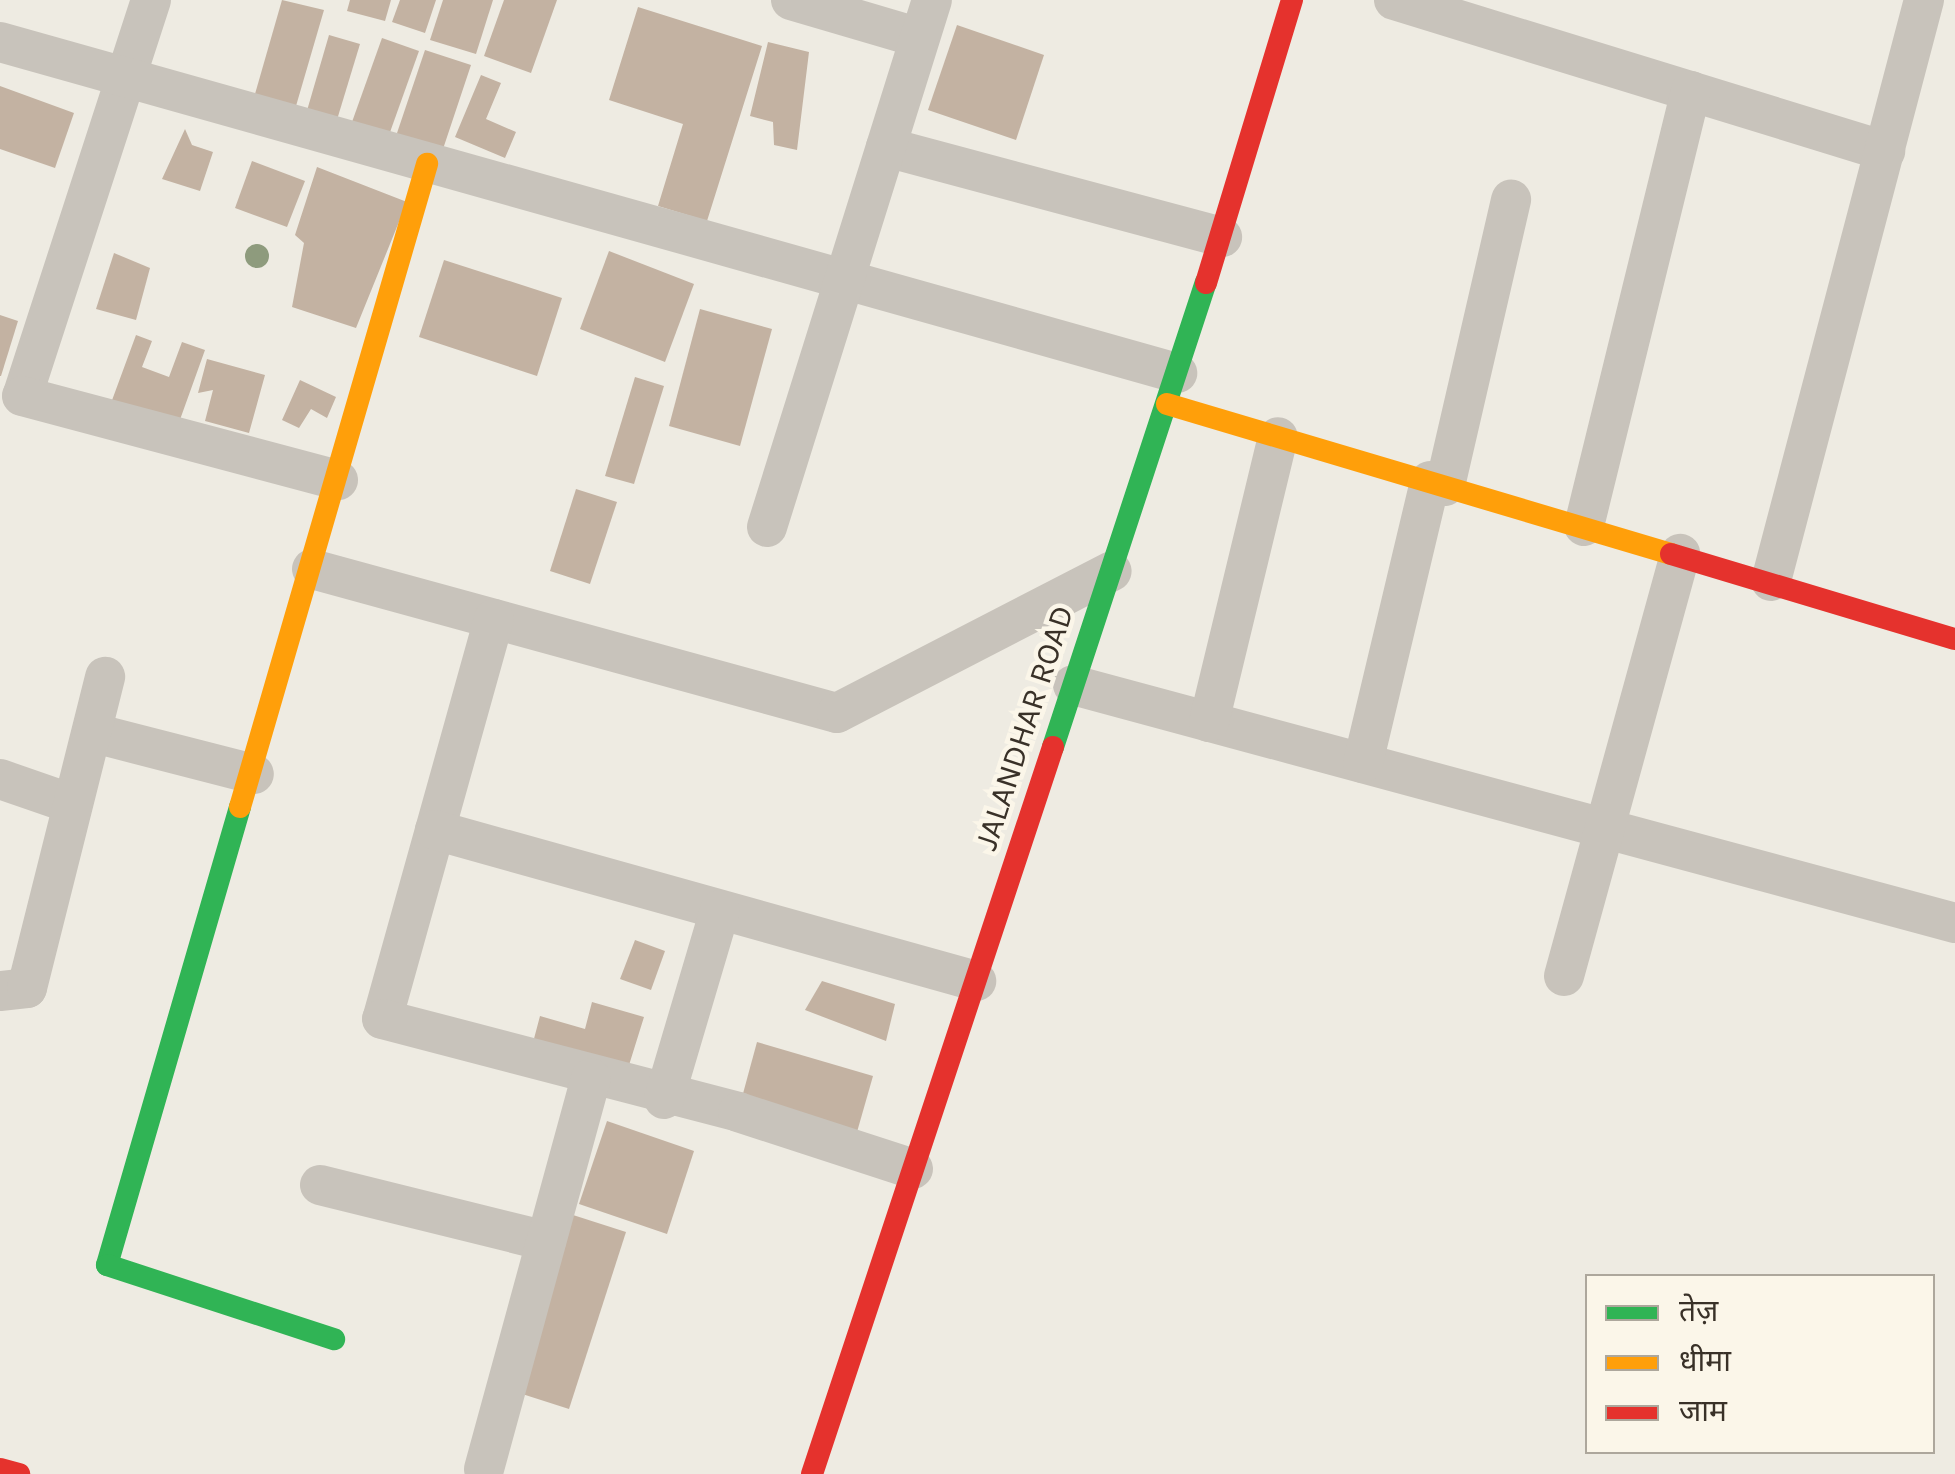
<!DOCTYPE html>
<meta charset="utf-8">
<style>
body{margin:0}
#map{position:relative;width:1955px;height:1474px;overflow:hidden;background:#eeebe2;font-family:Karla,"Noto Sans Devanagari",sans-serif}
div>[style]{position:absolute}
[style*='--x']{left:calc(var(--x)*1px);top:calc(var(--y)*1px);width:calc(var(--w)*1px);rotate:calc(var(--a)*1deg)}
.building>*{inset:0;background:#c3b2a2}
.street>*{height:40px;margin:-20px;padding:0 20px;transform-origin:20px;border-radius:20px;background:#c8c3bb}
.fast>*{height:22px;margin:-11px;padding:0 11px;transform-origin:11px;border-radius:11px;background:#30b455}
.slow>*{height:22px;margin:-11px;padding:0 11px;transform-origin:11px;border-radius:11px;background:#ff9f0a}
.jam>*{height:22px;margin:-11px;padding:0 11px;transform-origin:11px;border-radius:11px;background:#e5322d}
.trees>*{width:24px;height:24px;margin:-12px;border-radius:50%;background:#8e9b7d}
span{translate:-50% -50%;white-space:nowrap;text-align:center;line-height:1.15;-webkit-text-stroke:9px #fbf6e9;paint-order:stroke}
.street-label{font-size:32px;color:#393128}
.legend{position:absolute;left:1585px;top:1274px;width:350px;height:180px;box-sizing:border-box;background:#fbf6e9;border:2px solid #ada79c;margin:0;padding:12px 18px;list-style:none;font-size:30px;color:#393128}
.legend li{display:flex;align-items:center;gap:20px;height:50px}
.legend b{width:50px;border:2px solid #ada79c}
</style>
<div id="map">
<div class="building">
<i style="clip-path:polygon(282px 0,324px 10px,296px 106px,255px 94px)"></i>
<i style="clip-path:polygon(350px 0,391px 0,385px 21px,347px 11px)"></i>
<i style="clip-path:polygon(400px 0,436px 0,425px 33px,392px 22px)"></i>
<i style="clip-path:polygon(443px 0,493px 0,476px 54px,430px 40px)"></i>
<i style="clip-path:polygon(504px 0,557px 0,531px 73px,484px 56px)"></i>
<i style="clip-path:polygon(638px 7px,762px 46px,707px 221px,658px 206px,683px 124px,609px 100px)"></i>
<i style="clip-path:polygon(957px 25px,1044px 55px,1016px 140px,928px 110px)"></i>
<i style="clip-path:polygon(329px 35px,360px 44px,336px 123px,306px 114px)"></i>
<i style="clip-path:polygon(382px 38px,419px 51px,389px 135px,352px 122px)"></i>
<i style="clip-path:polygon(768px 42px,809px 52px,797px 150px,774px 145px,773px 122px,750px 116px)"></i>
<i style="clip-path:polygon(425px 50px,471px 65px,442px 152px,396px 136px)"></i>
<i style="clip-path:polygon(481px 75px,501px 83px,486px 119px,516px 132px,505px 158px,455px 137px)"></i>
<i style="clip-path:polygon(0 86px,74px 113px,55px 168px,0 149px)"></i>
<i style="clip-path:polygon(185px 129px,192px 145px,213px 152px,200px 191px,162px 179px)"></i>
<i style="clip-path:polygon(252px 161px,305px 181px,287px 227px,235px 208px)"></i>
<i style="clip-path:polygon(317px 167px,407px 202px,356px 328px,292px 307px,304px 243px,295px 235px)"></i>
<i style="clip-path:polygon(609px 251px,694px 284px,665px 362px,580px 329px)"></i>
<i style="clip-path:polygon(114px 253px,150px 268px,136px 320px,96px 309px)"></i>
<i style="clip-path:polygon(444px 260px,562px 298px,537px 376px,419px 337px)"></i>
<i style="clip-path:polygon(700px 309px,772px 329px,740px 446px,669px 426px)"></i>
<i style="clip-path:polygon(0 315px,18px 321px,1px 376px,0 376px)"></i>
<i style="clip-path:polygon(136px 335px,152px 341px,142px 367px,169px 377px,182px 342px,205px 350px,177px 428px,111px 403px)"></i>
<i style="clip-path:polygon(207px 359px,265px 375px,249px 433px,205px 421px,213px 390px,198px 393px)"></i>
<i style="clip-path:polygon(635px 377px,664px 386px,634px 484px,605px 476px)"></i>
<i style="clip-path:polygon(300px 380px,336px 397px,327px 418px,311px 409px,299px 428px,282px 420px)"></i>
<i style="clip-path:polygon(576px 489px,617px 502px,590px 584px,550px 571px)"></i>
<i style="clip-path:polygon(635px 940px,665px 951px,651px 990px,620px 979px)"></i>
<i style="clip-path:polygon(822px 981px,895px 1004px,886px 1041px,805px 1010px)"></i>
<i style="clip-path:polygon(592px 1002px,644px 1017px,625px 1078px,531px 1050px,540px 1016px,585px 1029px)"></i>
<i style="clip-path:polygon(757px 1042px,873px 1076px,853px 1146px,738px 1112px)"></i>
<i style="clip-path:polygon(607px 1121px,694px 1151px,667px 1234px,579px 1204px)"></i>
<i style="clip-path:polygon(573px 1215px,626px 1232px,569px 1409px,516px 1392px)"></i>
</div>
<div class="street">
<i style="--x:151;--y:0;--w:416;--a:108"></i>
<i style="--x:22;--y:396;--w:327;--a:14.9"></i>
<i style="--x:791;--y:0;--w:134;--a:16.4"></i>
<i style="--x:1394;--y:0;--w:514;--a:17.09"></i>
<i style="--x:0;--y:42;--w:1223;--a:15.71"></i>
<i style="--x:886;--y:147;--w:348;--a:15"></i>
<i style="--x:1445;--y:486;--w:294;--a:-77"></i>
<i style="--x:1584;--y:526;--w:448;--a:-76.2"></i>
<i style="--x:767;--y:527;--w:552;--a:-72.62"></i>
<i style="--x:312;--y:569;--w:544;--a:15.34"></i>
<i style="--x:837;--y:713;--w:309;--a:-27.3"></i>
<i style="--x:1771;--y:581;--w:601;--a:-75.25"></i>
<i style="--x:494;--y:619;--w:415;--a:105.6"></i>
<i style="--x:382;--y:1019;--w:368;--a:14.6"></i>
<i style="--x:738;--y:1112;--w:184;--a:18"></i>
<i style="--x:1073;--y:685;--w:914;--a:15.1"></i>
<i style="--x:1209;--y:722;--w:293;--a:-76.4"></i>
<i style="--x:94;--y:733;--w:165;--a:14.4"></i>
<i style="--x:1363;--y:763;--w:290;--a:-76.6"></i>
<i style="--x:0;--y:779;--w:76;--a:19.1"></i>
<i style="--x:435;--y:830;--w:562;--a:15.6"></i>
<i style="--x:1564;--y:976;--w:438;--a:-74.6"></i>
<i style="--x:0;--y:991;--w:27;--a:-6"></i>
<i style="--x:27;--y:988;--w:321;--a:-75.9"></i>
<i style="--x:664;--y:1099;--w:197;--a:-73.5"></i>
<i style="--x:320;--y:1185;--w:233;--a:13.9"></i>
<i style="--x:484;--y:1469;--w:405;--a:-74.7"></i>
</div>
<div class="fast">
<i style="--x:1053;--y:747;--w:489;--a:-71.8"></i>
<i style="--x:240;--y:807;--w:477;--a:106.2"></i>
<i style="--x:107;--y:1265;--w:239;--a:18.1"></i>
</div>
<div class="slow">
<i style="--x:1167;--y:404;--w:526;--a:16.57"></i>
<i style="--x:240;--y:807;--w:670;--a:-73.78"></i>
</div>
<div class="jam">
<i style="--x:1206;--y:283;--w:296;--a:-73.1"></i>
<i style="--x:1671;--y:554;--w:296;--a:16.7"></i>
<i style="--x:0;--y:1469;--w:20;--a:15"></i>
<i style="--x:812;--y:1474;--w:766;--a:-71.66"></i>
</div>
<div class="trees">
<i style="left:257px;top:256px"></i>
</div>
<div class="street-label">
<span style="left:1025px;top:728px;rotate:-72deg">JALANDHAR ROAD</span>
</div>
<ul class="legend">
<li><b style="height:12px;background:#30b455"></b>तेज़</li>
<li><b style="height:12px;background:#ff9f0a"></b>धीमा</li>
<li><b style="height:12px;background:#e5322d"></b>जाम</li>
</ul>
</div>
